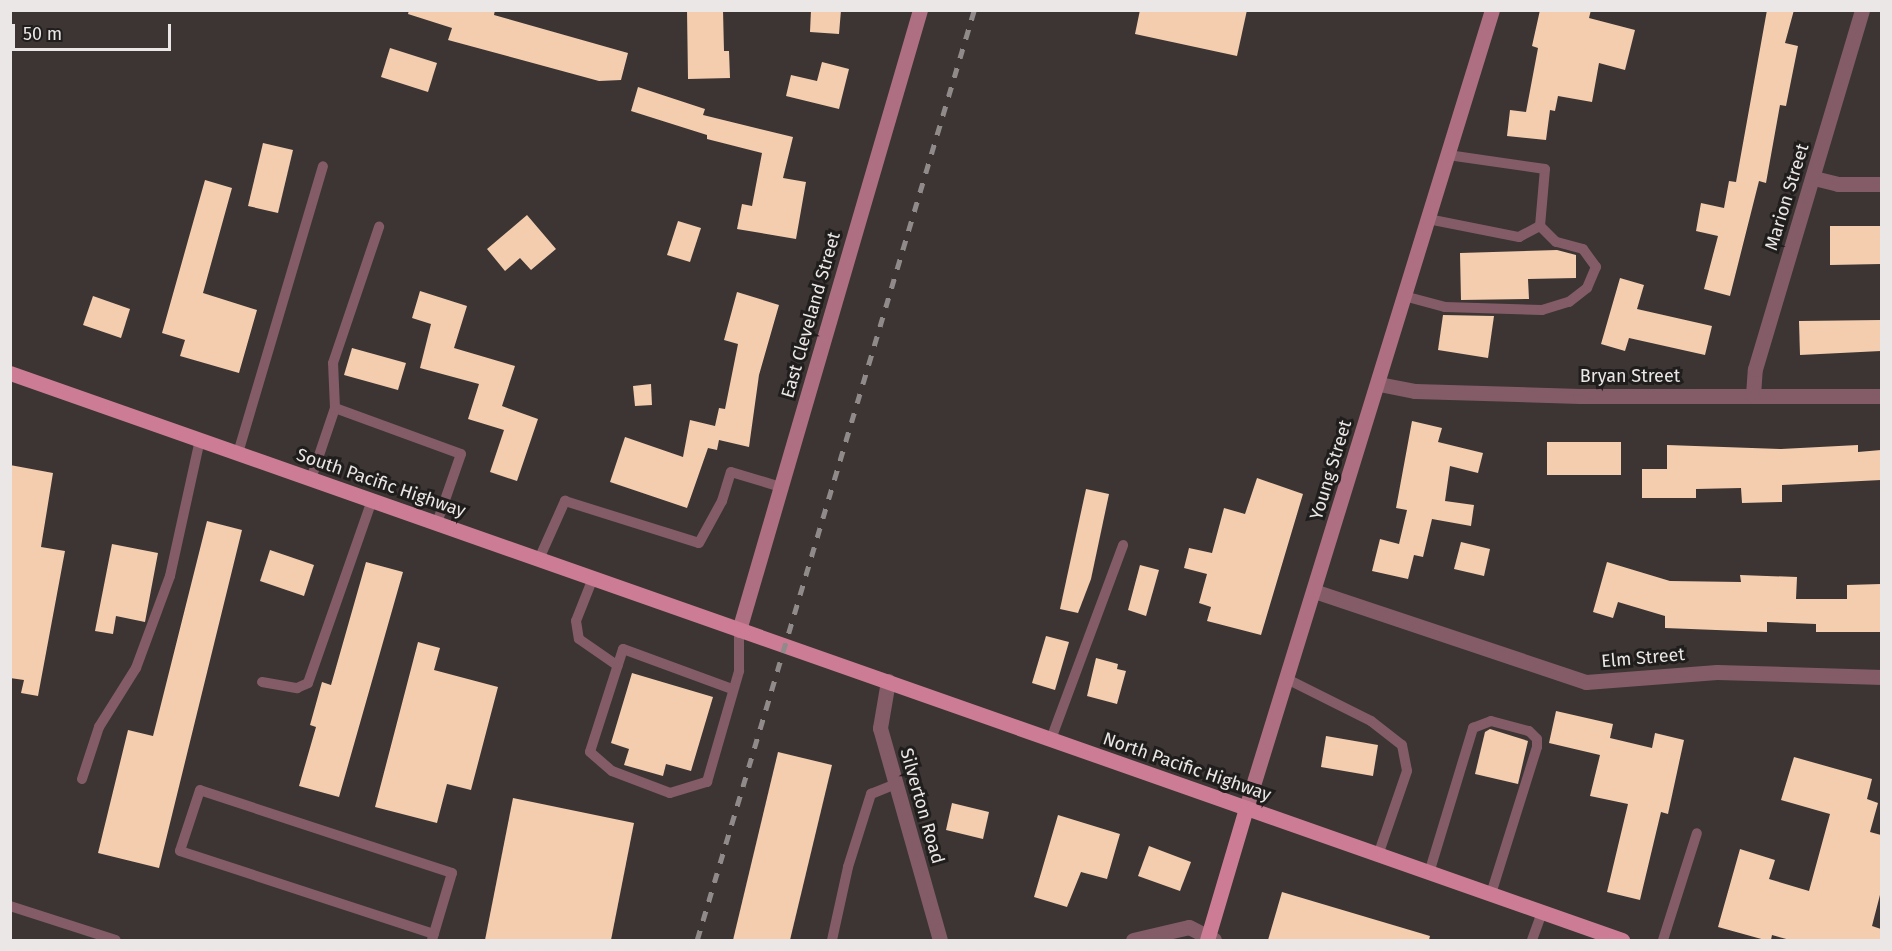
<!DOCTYPE html>
<style>
body{margin:0}
#map{position:relative;width:1892px;height:951px;overflow:hidden;background:#3c3534;font-family:"Fira Sans",sans-serif}
div>[style]{position:absolute}
[style*='--x']{left:calc(var(--x)*1px);top:calc(var(--y)*1px);width:calc(var(--w)*1px);rotate:calc(var(--a)*1deg)}
.building>*{inset:0;background:#f4cdaf}
.lane>*{height:10px;margin:-5px;padding:0 5px;transform-origin:5px;border-radius:5px;background:#835c67}
.street>*{height:15px;margin:-7.5px;padding:0 7.5px;transform-origin:7.5px;border-radius:7.5px;background:#835c67}
.secondary>*{height:15px;margin:-7.5px;padding:0 7.5px;transform-origin:7.5px;border-radius:7.5px;background:#ad6f81}
.primary>*{height:15px;margin:-7.5px;padding:0 7.5px;transform-origin:7.5px;border-radius:7.5px;background:#cc7d95}
.rail>*{height:4.5px;margin-top:-2.25px;transform-origin:0;background:repeating-linear-gradient(90deg,#908b8a 0 10px,transparent 0 20px)}
span{translate:-50% -50%;white-space:nowrap;text-align:center;line-height:1.15;-webkit-text-stroke:6px #201d1d;paint-order:stroke}
.street-label{font-size:18px;color:#ebe7e6}
.frame{position:absolute;inset:0;border:12px solid #ebe7e6;pointer-events:none}
.scale{position:absolute;left:12px;top:24px;width:159px;height:27px;box-sizing:border-box;border:3px solid #ebe7e6;border-top:0;padding-left:8px;font-size:18px;line-height:21px;white-space:nowrap;color:#ebe7e6;-webkit-text-stroke:4px #201d1d;paint-order:stroke}
</style>
<div id="map">
<div class="building">
<i style="clip-path:polygon(409px 10px,495px 10px,494px 15px,628px 53px,621px 80px,599px 81px,448px 40px,452px 28px,408px 14px)"></i>
<i style="clip-path:polygon(687px 10px,723px 10px,724px 51px,729px 51px,730px 78px,688px 79px)"></i>
<i style="clip-path:polygon(811px 10px,841px 10px,839px 34px,810px 32px)"></i>
<i style="clip-path:polygon(1140px 10px,1247px 10px,1237px 56px,1135px 34px)"></i>
<i style="clip-path:polygon(1540px 10px,1591px 10px,1589px 18px,1635px 30px,1625px 70px,1599px 63px,1592px 102px,1558px 96px,1555px 111px,1550px 110px,1546px 140px,1507px 136px,1510px 110px,1526px 112px,1538px 48px,1532px 46px)"></i>
<i style="clip-path:polygon(1767px 10px,1794px 10px,1785px 43px,1798px 46px,1786px 106px,1780px 105px,1766px 183px,1759px 181px,1730px 296px,1704px 289px,1718px 236px,1696px 231px,1701px 203px,1724px 208px,1729px 181px,1736px 182px)"></i>
<i style="clip-path:polygon(390px 48px,437px 63px,428px 92px,381px 77px)"></i>
<i style="clip-path:polygon(822px 62px,849px 69px,839px 109px,786px 96px,791px 75px,817px 81px)"></i>
<i style="clip-path:polygon(638px 87px,705px 109px,703px 115px,793px 137px,783px 178px,806px 182px,796px 239px,737px 229px,742px 204px,752px 206px,762px 153px,707px 139px,707px 135px,631px 111px)"></i>
<i style="clip-path:polygon(263px 143px,293px 150px,278px 213px,248px 206px)"></i>
<i style="clip-path:polygon(205px 180px,232px 188px,203px 293px,257px 310px,239px 373px,180px 356px,185px 340px,162px 333px)"></i>
<i style="clip-path:polygon(527px 215px,556px 249px,531px 270px,520px 258px,505px 271px,487px 249px)"></i>
<i style="clip-path:polygon(678px 221px,701px 228px,690px 262px,667px 255px)"></i>
<i style="clip-path:polygon(1830px 226px,1881px 226px,1881px 264px,1830px 265px)"></i>
<i style="clip-path:polygon(1557px 250px,1576px 255px,1576px 278px,1528px 279px,1529px 299px,1461px 300px,1460px 253px)"></i>
<i style="clip-path:polygon(1620px 278px,1644px 285px,1637px 309px,1712px 326px,1705px 355px,1629px 338px,1625px 351px,1601px 344px)"></i>
<i style="clip-path:polygon(420px 291px,467px 306px,454px 348px,515px 366px,502px 406px,538px 419px,517px 481px,490px 472px,504px 430px,468px 419px,479px 384px,420px 368px,431px 324px,412px 318px)"></i>
<i style="clip-path:polygon(737px 292px,779px 305px,759px 375px,749px 447px,719px 440px,717px 450px,708px 448px,687px 508px,610px 482px,625px 437px,683px 457px,690px 420px,715px 426px,719px 408px,725px 409px,738px 344px,724px 340px)"></i>
<i style="clip-path:polygon(93px 296px,130px 309px,121px 338px,83px 325px)"></i>
<i style="clip-path:polygon(1443px 315px,1494px 316px,1488px 358px,1438px 350px)"></i>
<i style="clip-path:polygon(1881px 320px,1881px 351px,1800px 355px,1799px 321px)"></i>
<i style="clip-path:polygon(352px 348px,406px 363px,398px 390px,344px 375px)"></i>
<i style="clip-path:polygon(651px 384px,652px 405px,635px 406px,633px 386px)"></i>
<i style="clip-path:polygon(1412px 421px,1442px 428px,1438px 442px,1483px 453px,1478px 473px,1450px 466px,1445px 501px,1474px 505px,1471px 526px,1432px 519px,1423px 557px,1414px 555px,1408px 579px,1372px 571px,1380px 539px,1399px 544px,1407px 510px,1396px 508px)"></i>
<i style="clip-path:polygon(1547px 442px,1621px 442px,1621px 475px,1547px 475px)"></i>
<i style="clip-path:polygon(1667px 445px,1781px 449px,1858px 445px,1858px 452px,1881px 450px,1881px 480px,1782px 485px,1782px 502px,1742px 503px,1741px 488px,1696px 489px,1696px 498px,1642px 498px,1642px 469px,1667px 469px)"></i>
<i style="clip-path:polygon(10px 465px,53px 473px,41px 547px,65px 551px,38px 696px,21px 693px,24px 680px,10px 678px)"></i>
<i style="clip-path:polygon(1257px 478px,1303px 494px,1261px 635px,1207px 621px,1211px 607px,1199px 603px,1207px 574px,1184px 568px,1189px 548px,1212px 553px,1224px 508px,1245px 514px)"></i>
<i style="clip-path:polygon(1086px 489px,1109px 494px,1091px 579px,1078px 613px,1060px 609px)"></i>
<i style="clip-path:polygon(207px 521px,242px 530px,159px 868px,98px 853px,128px 730px,153px 736px)"></i>
<i style="clip-path:polygon(1461px 542px,1490px 549px,1484px 576px,1454px 569px)"></i>
<i style="clip-path:polygon(112px 544px,158px 553px,145px 622px,116px 616px,113px 634px,95px 631px)"></i>
<i style="clip-path:polygon(270px 550px,314px 565px,304px 596px,260px 581px)"></i>
<i style="clip-path:polygon(366px 562px,403px 572px,339px 797px,299px 786px,316px 727px,310px 725px,322px 682px,331px 685px)"></i>
<i style="clip-path:polygon(1607px 562px,1670px 581px,1741px 582px,1740px 575px,1797px 577px,1796px 599px,1847px 599px,1847px 585px,1881px 584px,1881px 632px,1816px 632px,1816px 624px,1767px 622px,1767px 632px,1665px 628px,1665px 616px,1618px 602px,1613px 618px,1593px 612px)"></i>
<i style="clip-path:polygon(1140px 565px,1159px 570px,1146px 616px,1128px 610px)"></i>
<i style="clip-path:polygon(1046px 636px,1069px 642px,1055px 690px,1032px 683px)"></i>
<i style="clip-path:polygon(418px 642px,440px 648px,434px 670px,498px 687px,471px 790px,447px 784px,437px 823px,375px 807px)"></i>
<i style="clip-path:polygon(1096px 658px,1118px 664px,1117px 669px,1126px 671px,1117px 704px,1087px 696px)"></i>
<i style="clip-path:polygon(632px 673px,713px 697px,691px 771px,666px 764px,663px 776px,624px 765px,629px 749px,611px 743px)"></i>
<i style="clip-path:polygon(1556px 711px,1613px 724px,1610px 738px,1652px 748px,1655px 733px,1684px 740px,1668px 814px,1661px 812px,1640px 900px,1607px 892px,1628px 804px,1590px 796px,1600px 755px,1549px 743px)"></i>
<i style="clip-path:polygon(1490px 729px,1528px 741px,1518px 784px,1475px 774px,1485px 732px)"></i>
<i style="clip-path:polygon(1326px 736px,1378px 745px,1373px 776px,1321px 767px)"></i>
<i style="clip-path:polygon(778px 752px,832px 765px,790px 940px,733px 940px)"></i>
<i style="clip-path:polygon(1794px 757px,1872px 779px,1867px 799px,1878px 803px,1870px 832px,1881px 835px,1881px 891px,1872px 926px,1881px 929px,1881px 940px,1790px 940px,1772px 935px,1771px 940px,1765px 940px,1718px 927px,1740px 849px,1775px 860px,1769px 879px,1809px 891px,1830px 814px,1781px 800px)"></i>
<i style="clip-path:polygon(513px 798px,634px 823px,611px 940px,485px 940px)"></i>
<i style="clip-path:polygon(952px 803px,989px 812px,983px 839px,946px 830px)"></i>
<i style="clip-path:polygon(1058px 815px,1120px 834px,1107px 879px,1081px 872px,1067px 907px,1034px 897px)"></i>
<i style="clip-path:polygon(1149px 846px,1191px 862px,1180px 891px,1138px 876px)"></i>
<i style="clip-path:polygon(1282px 892px,1430px 936px,1429px 940px,1268px 940px)"></i>
</div>
<div class="lane">
<i style="--x:1428;--y:219;--w:93;--a:11.2"></i>
<i style="--x:1519;--y:237;--w:24;--a:-28"></i>
<i style="--x:1404;--y:296;--w:42;--a:15"></i>
<i style="--x:1445;--y:307;--w:97;--a:1.8"></i>
<i style="--x:1542;--y:310;--w:28;--a:-17"></i>
<i style="--x:1569;--y:302;--w:23;--a:-38"></i>
<i style="--x:1587;--y:288;--w:23;--a:-67"></i>
<i style="--x:1596;--y:267;--w:22;--a:-126"></i>
<i style="--x:1583;--y:249;--w:28;--a:-165"></i>
<i style="--x:1556;--y:242;--w:23;--a:-135"></i>
<i style="--x:1540;--y:226;--w:57;--a:-85"></i>
<i style="--x:1545;--y:169;--w:98;--a:-171.8"></i>
<i style="--x:335;--y:408;--w:134;--a:20.1"></i>
<i style="--x:461;--y:454;--w:73;--a:109.2"></i>
<i style="--x:238;--y:453;--w:299;--a:-73.5"></i>
<i style="--x:311;--y:479;--w:75;--a:-71.3"></i>
<i style="--x:335;--y:408;--w:45;--a:-92.5"></i>
<i style="--x:333;--y:363;--w:144;--a:-71.3"></i>
<i style="--x:539;--y:559;--w:64;--a:-65.9"></i>
<i style="--x:565;--y:501;--w:140;--a:17.4"></i>
<i style="--x:699;--y:543;--w:48;--a:-61.3"></i>
<i style="--x:722;--y:501;--w:30;--a:-73"></i>
<i style="--x:731;--y:472;--w:52;--a:16.7"></i>
<i style="--x:593;--y:578;--w:46;--a:111.6"></i>
<i style="--x:576;--y:621;--w:18;--a:81"></i>
<i style="--x:579;--y:639;--w:47;--a:34.7"></i>
<i style="--x:1287;--y:679;--w:94;--a:26.6"></i>
<i style="--x:1371;--y:721;--w:39;--a:38"></i>
<i style="--x:1402;--y:745;--w:26;--a:79"></i>
<i style="--x:1407;--y:771;--w:89;--a:109"></i>
<i style="--x:262;--y:682;--w:36;--a:10"></i>
<i style="--x:297;--y:688;--w:12;--a:-24"></i>
<i style="--x:308;--y:683;--w:194;--a:-70.7"></i>
<i style="--x:732;--y:689;--w:116;--a:-159.8"></i>
<i style="--x:623;--y:649;--w:108;--a:107.8"></i>
<i style="--x:590;--y:752;--w:29;--a:41"></i>
<i style="--x:612;--y:771;--w:62;--a:20.8"></i>
<i style="--x:670;--y:793;--w:39;--a:-17"></i>
<i style="--x:707;--y:782;--w:116;--a:-73.9"></i>
<i style="--x:739;--y:671;--w:41;--a:-90"></i>
<i style="--x:1051;--y:739;--w:207;--a:-69.6"></i>
<i style="--x:82;--y:779;--w:55;--a:-71.9"></i>
<i style="--x:99;--y:727;--w:70;--a:-57.9"></i>
<i style="--x:136;--y:668;--w:98;--a:-69.7"></i>
<i style="--x:170;--y:576;--w:139;--a:-77.6"></i>
<i style="--x:1429;--y:873;--w:152;--a:-73.1"></i>
<i style="--x:1473;--y:728;--w:19;--a:-21"></i>
<i style="--x:1491;--y:721;--w:39;--a:15"></i>
<i style="--x:1529;--y:731;--w:11;--a:45"></i>
<i style="--x:1537;--y:739;--w:8;--a:90"></i>
<i style="--x:1537;--y:747;--w:154;--a:107.4"></i>
<i style="--x:10;--y:906;--w:111;--a:17.8"></i>
<i style="--x:432;--y:940;--w:70;--a:-73.4"></i>
<i style="--x:452;--y:873;--w:265;--a:-161.8"></i>
<i style="--x:200;--y:790;--w:64;--a:108.2"></i>
<i style="--x:180;--y:851;--w:267;--a:18.1"></i>
<i style="--x:832;--y:940;--w:75;--a:-77.6"></i>
<i style="--x:848;--y:867;--w:77;--a:-72.5"></i>
<i style="--x:871;--y:794;--w:27;--a:-22"></i>
<i style="--x:1532;--y:940;--w:30;--a:-70"></i>
<i style="--x:1663;--y:940;--w:112;--a:-72.4"></i>
</div>
<div class="street">
<i style="--x:1814;--y:178;--w:25;--a:14"></i>
<i style="--x:1838;--y:184;--w:44;--a:0"></i>
<i style="--x:1379;--y:384;--w:37;--a:11"></i>
<i style="--x:1415;--y:391;--w:165;--a:1.7"></i>
<i style="--x:1580;--y:396;--w:302;--a:0"></i>
<i style="--x:1753;--y:395;--w:26;--a:-86"></i>
<i style="--x:1755;--y:369;--w:375;--a:-73.4"></i>
<i style="--x:1314;--y:591;--w:287;--a:18.5"></i>
<i style="--x:1586;--y:682;--w:131;--a:-4.4"></i>
<i style="--x:1717;--y:672;--w:165;--a:1.7"></i>
<i style="--x:888;--y:681;--w:48;--a:99.7"></i>
<i style="--x:880;--y:728;--w:220;--a:74.2"></i>
<i style="--x:1133;--y:940;--w:57;--a:-13.1"></i>
<i style="--x:1189;--y:927;--w:28;--a:27"></i>
</div>
<div class="secondary">
<i style="--x:739;--y:630;--w:646;--a:-73.73"></i>
<i style="--x:1246;--y:808;--w:835;--a:-72.87"></i>
</div>
<div class="primary">
<i style="--x:10;--y:373;--w:1709;--a:19.38"></i>
<i style="--x:1207;--y:940;--w:138;--a:-73.5"></i>
</div>
<div class="rail">
<i style="--x:697;--y:940;--w:970;--a:-73.41"></i>
</div>
<div class="street-label">
<span style="left:1787px;top:197px;rotate:-73deg">Marion Street</span>
<span style="left:811px;top:315px;rotate:-74deg">East Cleveland Street</span>
<span style="left:1630px;top:376px">Bryan Street</span>
<span style="left:1331px;top:470px;rotate:-73deg">Young Street</span>
<span style="left:381px;top:483px;rotate:19deg">South Pacific Highway</span>
<span style="left:1643px;top:658px;rotate:-5deg">Elm Street</span>
<span style="left:1187px;top:767px;rotate:19deg">North Pacific Highway</span>
<span style="left:922px;top:806px;rotate:74deg">Silverton Road</span>
</div>
<div class="frame"></div>
<div class="scale">50 m</div>
</div>
